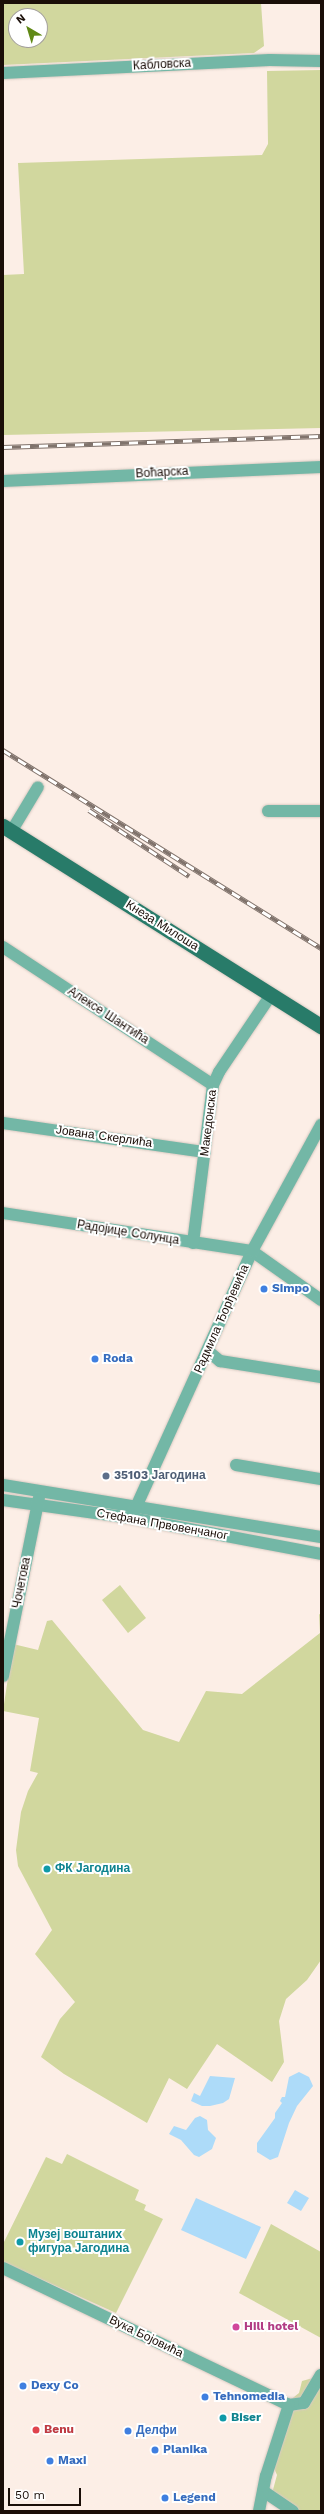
<!DOCTYPE html>
<meta charset="utf-8">
<style>
body{margin:0}
#map{position:relative;width:324px;height:2514px;overflow:hidden;background:#fceee6;font-family:"Work Sans",sans-serif}
div>[style]{position:absolute}
[style*='--x']{left:calc(var(--x)*1px);top:calc(var(--y)*1px);width:calc(var(--w)*1px);rotate:calc(var(--a)*1deg)}
.green>*{inset:0;background:#d1d79e}
.water>*{inset:0;background:#addbf9}
.roads{filter:drop-shadow(0 0 1px #d8cac2) drop-shadow(0 0 1px #d8cac2)}
.minor>*{height:12px;margin:-6px;padding:0 6px;transform-origin:6px;border-radius:6px;background:#73b7a6}
.major>*{height:15px;margin:-7.5px;padding:0 7.5px;transform-origin:7.5px;border-radius:7.5px;background:#287b69}
.rail>*{height:4.5px;margin-top:-2.25px;transform-origin:0;background:repeating-linear-gradient(90deg,#fff 0 9px,#80736c 0 18px);box-sizing:border-box;border-block:1px solid #80736c}
.dots>*{width:11px;height:11px;translate:-50% -50%;box-sizing:border-box;border:2px solid #fff;border-radius:50%}
span{translate:-50% -50%;white-space:nowrap;text-align:center;line-height:1.15;-webkit-text-stroke:4px #fff;paint-order:stroke}
.street-label{font-size:12px;color:#1a0e08}
.shop-label{font-size:12px;color:#366cbe;font-weight:700}
.left{translate:0 -50%;text-align:left}
.service-label{font-size:12px;color:#4e5e75;font-weight:700}
.culture-label{font-size:12px;color:#0d838f;font-weight:700}
.hotel-label{font-size:12px;color:#b23c85;font-weight:700}
.health-label{font-size:12px;color:#be3a42;font-weight:700}
.frame{position:absolute;inset:0;border:4px solid #1a0e08;pointer-events:none}
.north{position:absolute;left:8px;top:8px;width:40px;height:40px;box-sizing:border-box;background:#fff;border:1px solid #a39f9c;border-radius:50%;rotate:322deg;font-size:11px;font-weight:700;line-height:16px;text-align:center;color:#1a0e08}
.north::after{content:'';display:block;margin:auto;width:14px;height:18px;background:#608916;clip-path:polygon(50% 0,100% 100%,50% 72%,0 100%)}
.scale{position:absolute;left:8px;top:2488px;width:73px;height:18px;box-sizing:border-box;border:2px solid #1a0e08;border-top:0;padding-left:5px;font-size:12px;line-height:14px;white-space:nowrap;color:#1a0e08;-webkit-text-stroke:3px #fff;paint-order:stroke}
</style>
<div id="map">
<div class="green">
<i style="clip-path:polygon(evenodd,3px 3px,261px 3px,264px 46px,254px 53px,3px 65px,3px 3px,16px 16px,40px 16px,40px 40px,16px 40px,16px 16px)"></i>
<i style="clip-path:polygon(321px 70px,321px 428px,3px 435px,3px 275px,24px 274px,18px 163px,262px 155px,268px 144px,267px 71px)"></i>
<i style="clip-path:polygon(120px 1585px,146px 1618px,128px 1633px,102px 1600px)"></i>
<i style="clip-path:polygon(319px 1614px,321px 1615px,321px 1960px,307px 1980px,286px 1999px,279px 2021px,284px 2062px,272px 2082px,217px 2044px,187px 2089px,169px 2078px,147px 2123px,64px 2074px,41px 2057px,60px 2019px,75px 2002px,35px 1954px,52px 1930px,18px 1866px,16px 1850px,21px 1812px,28px 1791px,38px 1773px,30px 1771px,39px 1718px,3px 1711px,13px 1644px,38px 1650px,47px 1621px,52px 1620px,143px 1730px,179px 1742px,206px 1691px,242px 1694px,320px 1633px)"></i>
<i style="clip-path:polygon(67px 2154px,139px 2190px,135px 2200px,146px 2205px,144px 2210px,163px 2219px,116px 2313px,3px 2262px,3px 2244px,46px 2157px,62px 2164px)"></i>
<i style="clip-path:polygon(271px 2224px,321px 2252px,321px 2338px,239px 2293px)"></i>
<i style="clip-path:polygon(313px 2378px,321px 2380px,321px 2511px,292px 2511px,271px 2497px,277px 2475px,271px 2461px,289px 2401px,299px 2393px,302px 2381px)"></i>
</div>
<div class="water">
<i style="clip-path:polygon(299px 2072px,309px 2077px,313px 2086px,297px 2106px,289px 2123px,278px 2157px,270px 2160px,257px 2152px,257px 2143px,275px 2118px,275px 2113px,282px 2103px,280px 2101px,282px 2097px,285px 2097px,289px 2077px)"></i>
<i style="clip-path:polygon(210px 2076px,235px 2078px,229px 2099px,223px 2103px,210px 2106px,202px 2106px,191px 2101px,194px 2093px,200px 2096px)"></i>
<i style="clip-path:polygon(200px 2116px,207px 2120px,208px 2130px,216px 2138px,212px 2149px,199px 2157px,194px 2155px,181px 2140px,169px 2134px,174px 2126px,186px 2130px,195px 2118px)"></i>
<i style="clip-path:polygon(295px 2190px,309px 2198px,301px 2211px,287px 2203px)"></i>
<i style="clip-path:polygon(196px 2198px,261px 2227px,246px 2259px,181px 2230px)"></i>
</div>
<div class="roads">
<div class="minor">
<i style="--x:3;--y:73;--w:267;--a:-2.8"></i>
<i style="--x:270;--y:60;--w:51;--a:1.1"></i>
<i style="--x:3;--y:481;--w:318;--a:-2.5"></i>
<i style="--x:268;--y:811;--w:53;--a:0"></i>
<i style="--x:11;--y:832;--w:52;--a:-59"></i>
<i style="--x:3;--y:947;--w:251;--a:33.3"></i>
<i style="--x:3;--y:1123;--w:204;--a:8.2"></i>
<i style="--x:3;--y:1213;--w:252;--a:8.7"></i>
<i style="--x:252;--y:1251;--w:85;--a:35.4"></i>
<i style="--x:193;--y:1243;--w:159;--a:-82.8"></i>
<i style="--x:213;--y:1085;--w:14;--a:-65"></i>
<i style="--x:219;--y:1072;--w:93;--a:-56"></i>
<i style="--x:208;--y:1351;--w:16;--a:40"></i>
<i style="--x:220;--y:1361;--w:102;--a:9"></i>
<i style="--x:236;--y:1465;--w:86;--a:9.4"></i>
<i style="--x:3;--y:1485;--w:322;--a:9.3"></i>
<i style="--x:3;--y:1500;--w:129;--a:8"></i>
<i style="--x:131;--y:1518;--w:193;--a:10.7"></i>
<i style="--x:131;--y:1518;--w:293;--a:-65.6"></i>
<i style="--x:252;--y:1251;--w:144;--a:-61.3"></i>
<i style="--x:3;--y:1676;--w:182;--a:-78.6"></i>
<i style="--x:3;--y:2268;--w:317;--a:25.6"></i>
<i style="--x:289;--y:2405;--w:15;--a:-8"></i>
<i style="--x:304;--y:2403;--w:33;--a:-59"></i>
<i style="--x:263;--y:2491;--w:36;--a:34"></i>
<i style="--x:259;--y:2511;--w:36;--a:-79"></i>
<i style="--x:266;--y:2476;--w:75;--a:-72.1"></i>
</div>
<div class="major">
<i style="--x:3;--y:826;--w:376;--a:32.2"></i>
</div>
</div>
<div class="rail">
<i style="--x:3;--y:447;--w:318;--a:-2"></i>
<i style="--x:3;--y:750;--w:375;--a:31.9"></i>
<i style="--x:89;--y:810;--w:120;--a:33.4"></i>
</div>
<div class="dots">
<i style="left:264px;top:1289px;background:#3f7fe0"></i>
<i style="left:95px;top:1359px;background:#3f7fe0"></i>
<i style="left:106px;top:1476px;background:#5c6f8a"></i>
<i style="left:47px;top:1869px;background:#0f9aa8"></i>
<i style="left:20px;top:2242px;background:#0f9aa8"></i>
<i style="left:236px;top:2327px;background:#d1479c"></i>
<i style="left:23px;top:2386px;background:#3f7fe0"></i>
<i style="left:205px;top:2397px;background:#3f7fe0"></i>
<i style="left:223px;top:2418px;background:#0f9aa8"></i>
<i style="left:36px;top:2430px;background:#e0444e"></i>
<i style="left:128px;top:2431px;background:#3f7fe0"></i>
<i style="left:155px;top:2450px;background:#3f7fe0"></i>
<i style="left:50px;top:2461px;background:#3f7fe0"></i>
<i style="left:165px;top:2498px;background:#3f7fe0"></i>
</div>
<div class="street-label">
<span style="left:162px;top:65px;rotate:-3deg">Кабловска</span>
<span style="left:162px;top:473px;rotate:-3deg">Воћарска</span>
<span style="left:162px;top:926px;rotate:32deg">Кнеза Милоша</span>
<span style="left:108px;top:1016px;rotate:33deg">Алексе Шантића</span>
<span style="left:209px;top:1123px;rotate:-83deg">Македонска</span>
<span style="left:104px;top:1137px;rotate:8deg">Јована Скерлића</span>
<span style="left:128px;top:1233px;rotate:9deg">Радојице Солунца</span>
<span style="left:222px;top:1319px;rotate:-66deg">Радмила Ђорђевића</span>
<span style="left:162px;top:1525px;rotate:10deg">Стефана Првовенчаног</span>
<span style="left:22px;top:1583px;rotate:-79deg">Чочетова</span>
<span style="left:146px;top:2337px;rotate:26deg">Вука Бојовића</span>
</div>
<div class="shop-label">
<span class="left" style="left:272px;top:1289px">Simpo</span>
<span class="left" style="left:103px;top:1359px">Roda</span>
<span class="left" style="left:31px;top:2386px">Dexy Co</span>
<span class="left" style="left:213px;top:2397px">Tehnomedia</span>
<span class="left" style="left:136px;top:2431px">Делфи</span>
<span class="left" style="left:163px;top:2450px">Planika</span>
<span class="left" style="left:58px;top:2461px">Maxi</span>
<span class="left" style="left:173px;top:2498px">Legend</span>
</div>
<div class="service-label">
<span class="left" style="left:114px;top:1476px">35103 Јагодина</span>
</div>
<div class="culture-label">
<span class="left" style="left:55px;top:1869px">ФК Јагодина</span>
<span class="left" style="left:28px;top:2242px">Музеј воштаних<br>фигура Јагодина</span>
<span class="left" style="left:231px;top:2418px">Biser</span>
</div>
<div class="hotel-label">
<span class="left" style="left:244px;top:2327px">Hill hotel</span>
</div>
<div class="health-label">
<span class="left" style="left:44px;top:2430px">Benu</span>
</div>
<div class="frame"></div>
<div class="north">N</div>
<div class="scale">50 m</div>
</div>
